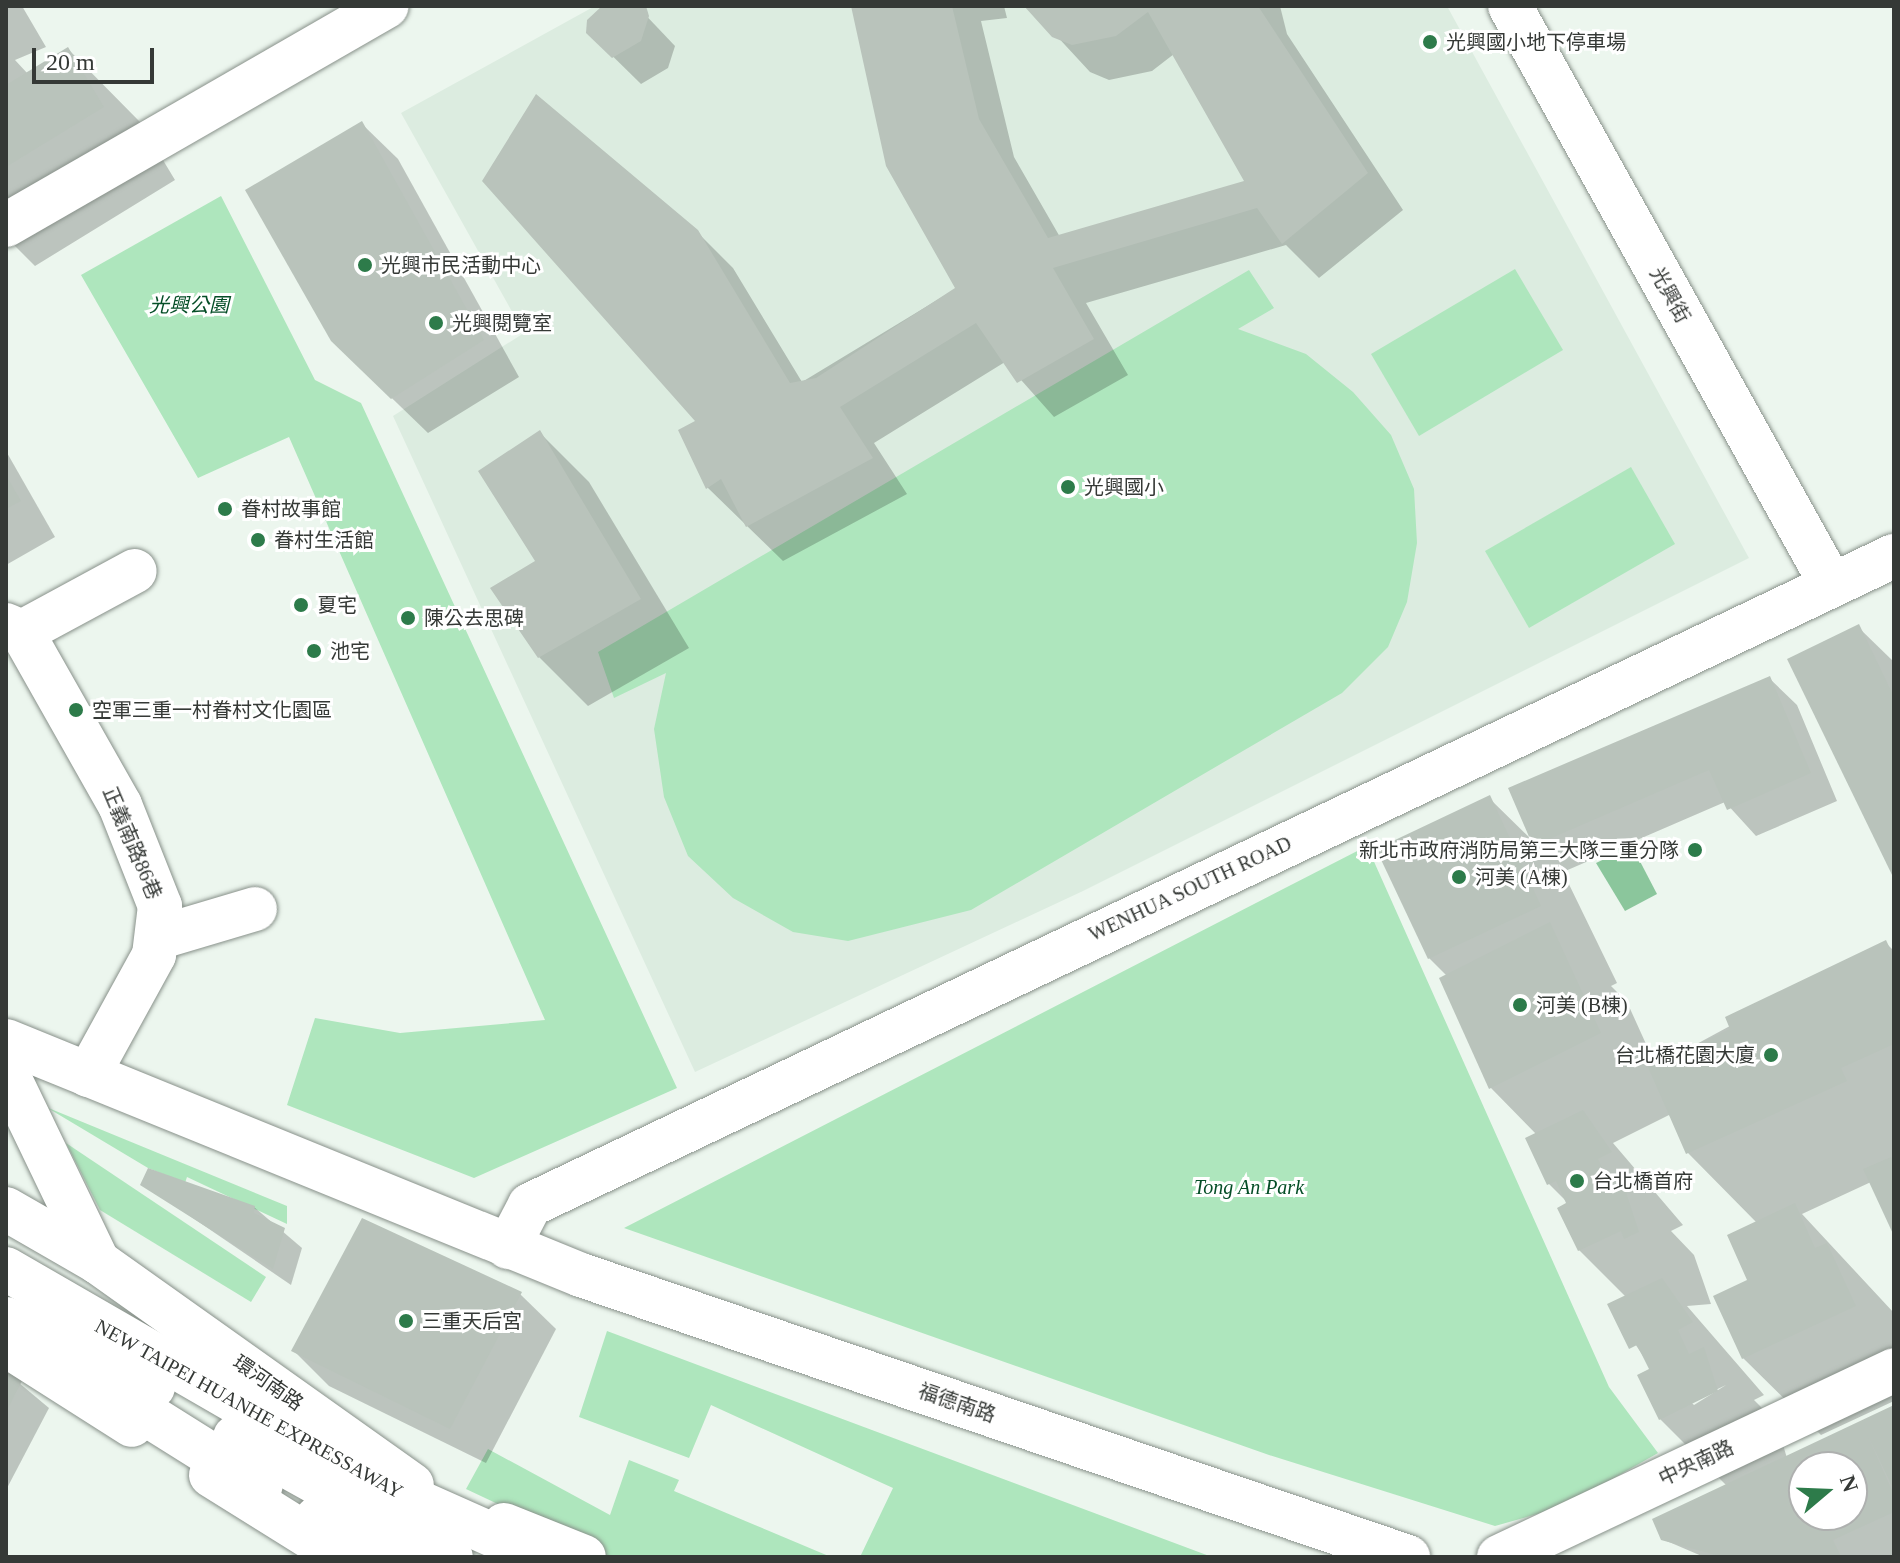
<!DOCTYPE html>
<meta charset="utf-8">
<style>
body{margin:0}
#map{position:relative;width:1900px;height:1563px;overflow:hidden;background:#ecf6ee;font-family:"Times New Roman","Noto Sans TC",serif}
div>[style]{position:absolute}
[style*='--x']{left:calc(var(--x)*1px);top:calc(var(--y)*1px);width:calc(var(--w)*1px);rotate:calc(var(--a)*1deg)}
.built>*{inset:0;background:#dcece0}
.green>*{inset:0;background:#aee6bd}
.water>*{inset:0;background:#8bc69c}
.shadow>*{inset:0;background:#0003}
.building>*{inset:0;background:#b9c3bb}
.roads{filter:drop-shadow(0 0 2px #88918a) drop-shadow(0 0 2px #88918a)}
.minor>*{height:44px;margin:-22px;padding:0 22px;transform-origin:22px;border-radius:22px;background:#fff}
.highway>*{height:44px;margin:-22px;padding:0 22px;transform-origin:22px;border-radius:22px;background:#fff}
.dots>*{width:22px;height:22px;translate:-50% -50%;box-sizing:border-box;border:4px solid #fff;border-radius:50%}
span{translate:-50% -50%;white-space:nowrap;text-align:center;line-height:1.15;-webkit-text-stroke:6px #fff;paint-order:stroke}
.poi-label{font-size:20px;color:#353936}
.left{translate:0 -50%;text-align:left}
.right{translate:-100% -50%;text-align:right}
.street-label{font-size:20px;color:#353936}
.park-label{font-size:20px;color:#054e27;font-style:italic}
.frame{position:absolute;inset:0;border:8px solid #353936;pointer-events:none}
.north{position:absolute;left:1788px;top:1451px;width:80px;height:80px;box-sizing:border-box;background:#fff;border:2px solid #aeb0af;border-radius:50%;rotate:71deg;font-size:22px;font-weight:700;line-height:32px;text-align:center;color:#353936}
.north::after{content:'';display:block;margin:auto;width:28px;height:36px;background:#2d7b4a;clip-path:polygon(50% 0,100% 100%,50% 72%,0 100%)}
.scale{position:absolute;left:32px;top:48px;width:122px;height:36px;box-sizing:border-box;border:4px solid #353936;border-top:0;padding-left:10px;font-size:24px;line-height:28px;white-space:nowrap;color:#353936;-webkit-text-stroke:6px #fff;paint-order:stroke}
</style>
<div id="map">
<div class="built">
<i style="clip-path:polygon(595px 6px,1447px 6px,1749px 558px,1083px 891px,695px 1072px,393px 416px,524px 333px,401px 113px)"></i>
</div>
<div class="green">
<i style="clip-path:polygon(221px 196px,315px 380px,361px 403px,677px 1088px,474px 1178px,287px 1105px,315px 1018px,400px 1033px,545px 1020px,289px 437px,198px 478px,81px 275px)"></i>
<i style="clip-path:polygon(1515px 269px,1563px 350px,1419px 436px,1371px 354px)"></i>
<i style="clip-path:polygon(1249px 270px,1274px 308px,1238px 329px,1306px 354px,1353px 392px,1391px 435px,1414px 489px,1417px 543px,1407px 602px,1388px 647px,1342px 693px,971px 910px,848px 941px,793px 932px,733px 898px,688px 856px,664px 797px,654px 729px,666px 673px,614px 698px,598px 652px)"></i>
<i style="clip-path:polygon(1631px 467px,1675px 544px,1529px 628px,1485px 551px)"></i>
<i style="clip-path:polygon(1367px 846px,1609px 1387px,1658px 1453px,1565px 1506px,1495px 1526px,1269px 1455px,624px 1228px)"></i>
<i style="clip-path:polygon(46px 1107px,287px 1206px,287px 1224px,187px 1177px,185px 1183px,148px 1168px)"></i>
<i style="clip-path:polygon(66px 1143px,266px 1277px,251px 1302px,100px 1210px)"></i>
<i style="clip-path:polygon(607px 1331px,1212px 1557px,860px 1557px,893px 1488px,711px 1405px,689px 1458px,579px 1417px)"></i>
<i style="clip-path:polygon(488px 1449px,610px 1515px,629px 1460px,679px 1480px,674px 1491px,831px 1557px,610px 1557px,466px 1489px)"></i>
</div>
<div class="water">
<i style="clip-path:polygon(1632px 846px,1657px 894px,1625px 911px,1596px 863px)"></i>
</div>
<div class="shadow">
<i style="clip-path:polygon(6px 6px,22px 6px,46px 47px,15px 60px,28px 74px,68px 49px,140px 122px,175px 180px,35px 266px,6px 237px)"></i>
<i style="clip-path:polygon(608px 6px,637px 6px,675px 46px,668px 68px,641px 84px,589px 33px)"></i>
<i style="clip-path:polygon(853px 6px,1004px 6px,1007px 18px,981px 21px,1014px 157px,1060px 237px,1247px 182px,1174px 54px,1152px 71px,1109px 80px,1090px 72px,1029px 6px,1280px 6px,1287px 34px,1403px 210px,1319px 278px,1286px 245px,1086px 303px,1128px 375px,1054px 417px,1005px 362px,874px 443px,907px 494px,783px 561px,708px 488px,681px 431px,699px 421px,696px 231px,733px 268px,802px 382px,957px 288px)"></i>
<i style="clip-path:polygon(362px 124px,398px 159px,519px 377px,428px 433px,369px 376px)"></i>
<i style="clip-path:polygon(540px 433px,589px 482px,689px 648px,588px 706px,539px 657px)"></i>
<i style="clip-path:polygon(6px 451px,55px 537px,6px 565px)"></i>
<i style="clip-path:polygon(1858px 627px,1894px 662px,1894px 878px)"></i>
<i style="clip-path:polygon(evenodd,1769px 678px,1797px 705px,1837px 801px,1756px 836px,1725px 802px,1563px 872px,1617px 983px,1611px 986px,1627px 1002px,1656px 1066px,1885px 942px,1894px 951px,1894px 1232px,1871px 1182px,1802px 1214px,1894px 1313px,1894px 1401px,1821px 1435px,1743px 1358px,1757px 1223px,1688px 1153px,1671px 1114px,1613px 1143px,1683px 1225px,1671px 1231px,1694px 1255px,1711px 1304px,1687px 1306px,1764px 1395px,1754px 1400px,1776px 1422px,1787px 1458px,1894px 1407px,1894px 1557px,1704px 1557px,1662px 1539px,1727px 1486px,1660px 1419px,1652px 1370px,1610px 1305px,1626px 1297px,1579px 1250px,1569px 1204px,1549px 1184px,1537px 1135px,1491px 1088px,1441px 979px,1447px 976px,1429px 958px,1489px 798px,1533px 841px,1769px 678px,1726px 1385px,1694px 1405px,1691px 1402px,1726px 1385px,1769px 678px,1804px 1467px,1852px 1467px,1852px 1515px,1804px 1515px,1804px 1467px)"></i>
<i style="clip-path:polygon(143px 1184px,254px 1207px,302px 1248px,291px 1285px)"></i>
<i style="clip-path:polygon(520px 1294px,556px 1329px,486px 1463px,329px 1386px,294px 1351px)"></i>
<i style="clip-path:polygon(6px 1372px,49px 1408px,6px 1490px)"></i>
</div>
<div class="building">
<i style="clip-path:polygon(602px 6px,646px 6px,649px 16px,641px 41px,612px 58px,586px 33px,587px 20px)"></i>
<i style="clip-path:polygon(851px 6px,952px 6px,979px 119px,1048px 238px,1244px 181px,1148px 12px,1116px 36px,1072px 45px,1052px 37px,1024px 6px,1258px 6px,1368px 173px,1282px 244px,1257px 208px,1053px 268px,1094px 339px,1017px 383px,976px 323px,840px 407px,873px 458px,746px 527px,721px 479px,706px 489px,678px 430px,695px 421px,482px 181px,536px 94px,698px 230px,790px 383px,816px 378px,955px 288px,886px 166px)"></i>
<i style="clip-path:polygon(68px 47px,104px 107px,6px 167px,6px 85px)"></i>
<i style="clip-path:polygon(362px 121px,484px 340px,391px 399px,331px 341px,245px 190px)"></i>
<i style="clip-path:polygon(540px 430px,641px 599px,538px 658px,490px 588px,535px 561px,478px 471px)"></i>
<i style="clip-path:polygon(6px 475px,21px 501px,6px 509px)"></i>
<i style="clip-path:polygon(1859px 624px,1894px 697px,1894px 879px,1787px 659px)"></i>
<i style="clip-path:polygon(1770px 676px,1811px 773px,1727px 810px,1709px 770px,1533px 846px,1508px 788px)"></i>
<i style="clip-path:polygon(1490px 795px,1541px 906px,1428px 959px,1376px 849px)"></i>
<i style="clip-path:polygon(1550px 922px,1601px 1033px,1489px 1089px,1439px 978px)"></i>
<i style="clip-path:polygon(1886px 940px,1894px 957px,1894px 1044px,1841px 1068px,1847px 1081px,1686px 1154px,1648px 1067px,1730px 1029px,1725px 1017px)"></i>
<i style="clip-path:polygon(1583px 1110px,1612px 1152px,1598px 1159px,1611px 1186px,1622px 1180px,1639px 1232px,1624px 1239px,1621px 1231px,1578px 1251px,1557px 1208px,1566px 1203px,1556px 1181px,1547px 1185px,1525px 1138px)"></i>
<i style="clip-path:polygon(1891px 1157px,1894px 1162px,1894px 1236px,1863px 1169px)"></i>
<i style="clip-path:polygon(148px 1168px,255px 1206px,254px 1213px,285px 1228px,273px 1269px,140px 1185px)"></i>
<i style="clip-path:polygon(1795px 1203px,1815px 1248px,1827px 1243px,1856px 1306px,1742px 1359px,1713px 1296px,1747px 1280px,1727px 1235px)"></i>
<i style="clip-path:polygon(362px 1218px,522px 1292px,450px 1429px,291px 1351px)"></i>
<i style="clip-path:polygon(1662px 1278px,1693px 1322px,1678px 1330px,1689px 1354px,1704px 1347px,1718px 1391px,1659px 1420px,1637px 1375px,1649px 1369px,1637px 1345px,1629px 1349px,1607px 1304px)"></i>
<i style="clip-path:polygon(6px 1370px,23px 1379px,6px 1412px)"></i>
<i style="clip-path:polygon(evenodd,1894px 1405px,1894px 1490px,1867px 1434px,1894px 1495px,1894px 1512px,1833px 1540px,1841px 1557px,1723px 1557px,1661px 1540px,1652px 1519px,1894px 1405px,1804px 1467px,1852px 1467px,1852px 1515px,1804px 1515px,1804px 1467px)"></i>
</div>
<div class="roads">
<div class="minor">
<i style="--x:1510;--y:6;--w:661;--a:60.95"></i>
<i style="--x:6;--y:225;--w:439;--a:-29.9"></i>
<i style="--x:6;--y:625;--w:17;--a:24"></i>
<i style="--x:22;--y:632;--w:199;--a:60.5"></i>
<i style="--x:120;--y:805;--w:109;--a:68.4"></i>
<i style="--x:160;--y:906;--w:49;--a:97"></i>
<i style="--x:154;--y:955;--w:137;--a:118.8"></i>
<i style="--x:22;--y:632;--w:128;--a:-28.4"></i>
<i style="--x:161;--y:937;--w:98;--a:-16.6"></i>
<i style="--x:6;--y:1041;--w:621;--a:22.14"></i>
<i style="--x:581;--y:1275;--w:874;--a:18.83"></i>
<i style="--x:6;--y:1071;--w:212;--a:64.3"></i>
<i style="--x:6;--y:1209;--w:106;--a:29.9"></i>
<i style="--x:98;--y:1262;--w:385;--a:35.4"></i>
<i style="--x:508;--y:1247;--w:47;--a:-62.4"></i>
<i style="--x:530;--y:1205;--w:1511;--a:-25.45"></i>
<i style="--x:6;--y:1345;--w:149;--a:32.4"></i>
<i style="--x:211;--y:1475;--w:155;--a:32"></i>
<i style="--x:504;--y:1525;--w:86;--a:21.8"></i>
<i style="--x:1499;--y:1557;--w:437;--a:-25.3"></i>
</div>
<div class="highway">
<i style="--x:6;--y:1269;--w:427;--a:30"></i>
<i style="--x:376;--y:1483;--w:182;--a:24"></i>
<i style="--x:6;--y:1319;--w:162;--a:24.8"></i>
<i style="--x:103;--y:1387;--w:186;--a:32.1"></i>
<i style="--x:235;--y:1437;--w:247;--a:29.1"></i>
<i style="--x:317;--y:1518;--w:77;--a:30.6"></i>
</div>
</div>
<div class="dots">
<i style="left:1430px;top:42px;background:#2d7b4a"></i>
<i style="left:365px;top:265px;background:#2d7b4a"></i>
<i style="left:436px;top:323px;background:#2d7b4a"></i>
<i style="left:1068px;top:487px;background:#2d7b4a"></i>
<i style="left:225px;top:509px;background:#2d7b4a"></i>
<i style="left:258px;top:540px;background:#2d7b4a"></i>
<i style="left:301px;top:605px;background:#2d7b4a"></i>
<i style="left:408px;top:618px;background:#2d7b4a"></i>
<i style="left:314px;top:651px;background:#2d7b4a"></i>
<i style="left:76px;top:710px;background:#2d7b4a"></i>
<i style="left:1695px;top:850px;background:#2d7b4a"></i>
<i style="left:1459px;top:877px;background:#2d7b4a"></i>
<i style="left:1520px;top:1005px;background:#2d7b4a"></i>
<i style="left:1771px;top:1055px;background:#2d7b4a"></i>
<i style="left:1577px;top:1181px;background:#2d7b4a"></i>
<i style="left:406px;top:1321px;background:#2d7b4a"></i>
</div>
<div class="poi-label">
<span class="left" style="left:1446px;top:42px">光興國小地下停車場</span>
<span class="left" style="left:381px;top:265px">光興市民活動中心</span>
<span class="left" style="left:452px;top:323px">光興閱覽室</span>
<span class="left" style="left:1084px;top:487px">光興國小</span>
<span class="left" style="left:241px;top:509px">眷村故事館</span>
<span class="left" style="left:274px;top:540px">眷村生活館</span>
<span class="left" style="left:317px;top:605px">夏宅</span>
<span class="left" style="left:424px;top:618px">陳公去思碑</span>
<span class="left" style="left:330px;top:651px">池宅</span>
<span class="left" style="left:92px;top:710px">空軍三重一村眷村文化園區</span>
<span class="right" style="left:1679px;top:850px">新北市政府消防局第三大隊三重分隊</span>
<span class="left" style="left:1475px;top:877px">河美 (A棟)</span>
<span class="left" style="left:1536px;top:1005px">河美 (B棟)</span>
<span class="right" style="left:1755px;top:1055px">台北橋花園大廈</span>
<span class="left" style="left:1593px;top:1181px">台北橋首府</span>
<span class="left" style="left:422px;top:1321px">三重天后宮</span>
</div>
<div class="street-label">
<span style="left:1670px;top:295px;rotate:61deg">光興街</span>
<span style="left:132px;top:843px;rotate:67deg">正義南路86巷</span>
<span style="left:1190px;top:889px;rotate:-25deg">WENHUA SOUTH ROAD</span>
<span style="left:268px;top:1383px;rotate:35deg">環河南路</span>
<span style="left:957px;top:1403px;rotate:19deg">福德南路</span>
<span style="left:249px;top:1409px;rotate:29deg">NEW TAIPEI HUANHE EXPRESSAWAY</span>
<span style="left:1696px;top:1463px;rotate:-25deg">中央南路</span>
</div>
<div class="park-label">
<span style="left:189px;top:305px">光興公園</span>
<span style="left:1249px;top:1187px">Tong An Park</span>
</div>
<div class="frame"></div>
<div class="north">N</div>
<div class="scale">20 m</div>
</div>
